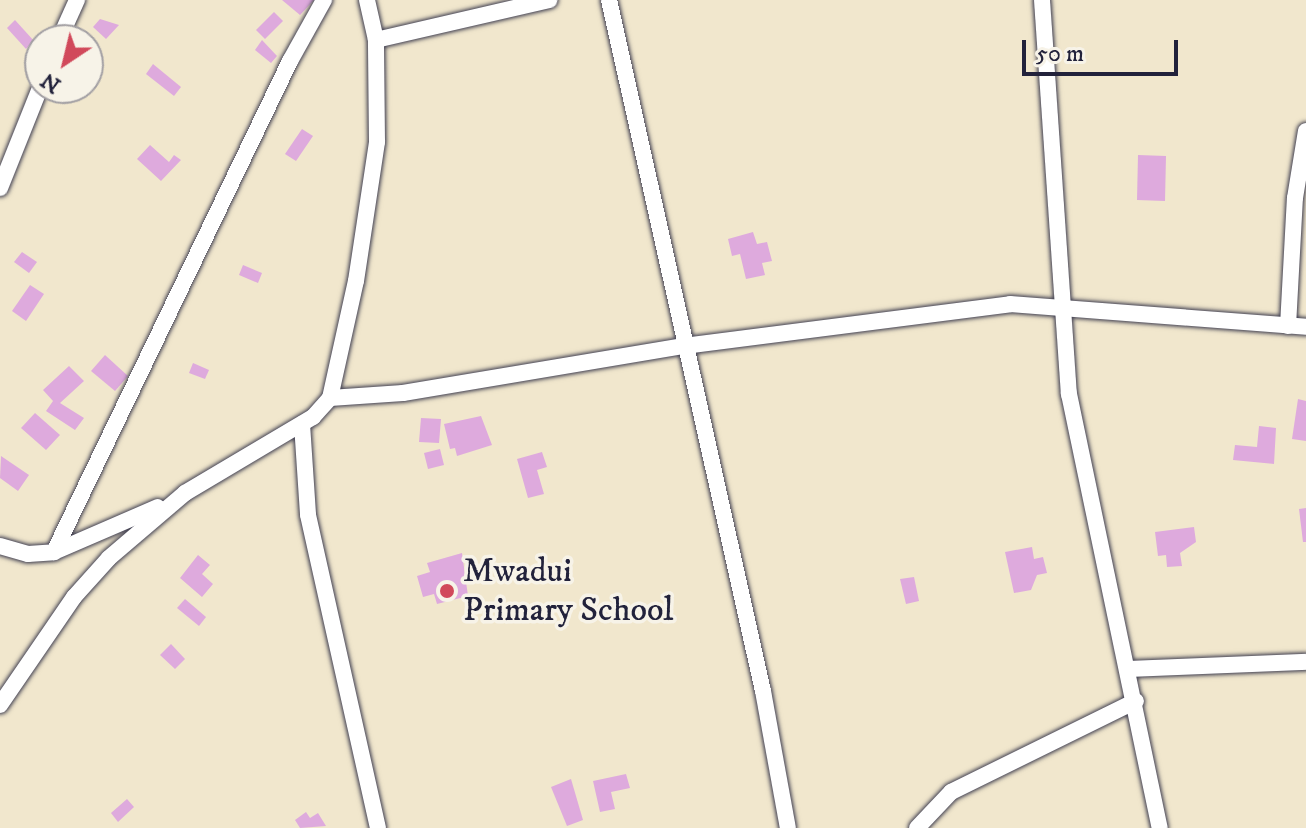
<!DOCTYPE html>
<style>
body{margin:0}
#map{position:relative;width:1306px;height:828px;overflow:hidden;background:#f1e7cd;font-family:"IM FELL DW Pica",serif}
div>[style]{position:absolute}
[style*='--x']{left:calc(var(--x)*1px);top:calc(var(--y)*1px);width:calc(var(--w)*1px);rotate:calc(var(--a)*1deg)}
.building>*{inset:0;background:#deaadd}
.roads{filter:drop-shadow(0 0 2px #414051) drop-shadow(0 0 2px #414051)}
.street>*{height:16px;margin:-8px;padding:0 8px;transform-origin:8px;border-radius:8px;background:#fff}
.dots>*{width:22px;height:22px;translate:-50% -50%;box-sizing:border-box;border:4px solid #f7f3e8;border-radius:50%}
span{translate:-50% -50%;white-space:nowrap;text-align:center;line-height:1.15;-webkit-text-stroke:7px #f7f3e8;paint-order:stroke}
.poi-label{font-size:34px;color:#22223b}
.left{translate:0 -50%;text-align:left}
.north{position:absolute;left:24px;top:24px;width:80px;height:80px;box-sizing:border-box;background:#f7f3e8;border:2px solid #a29fa3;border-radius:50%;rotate:215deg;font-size:22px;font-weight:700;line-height:32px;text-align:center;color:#22223b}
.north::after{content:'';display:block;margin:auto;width:28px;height:36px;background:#d1495b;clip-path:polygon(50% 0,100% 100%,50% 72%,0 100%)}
.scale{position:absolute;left:1022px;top:40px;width:156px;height:36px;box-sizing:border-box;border:4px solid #22223b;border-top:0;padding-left:10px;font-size:24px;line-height:28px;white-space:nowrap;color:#22223b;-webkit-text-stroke:6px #f7f3e8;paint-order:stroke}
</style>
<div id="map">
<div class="building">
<i style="clip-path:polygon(282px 0,314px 0,300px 15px)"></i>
<i style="clip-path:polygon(274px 12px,283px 21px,265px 39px,256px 30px)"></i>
<i style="clip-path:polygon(100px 19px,119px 25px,106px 39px,93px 27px)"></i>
<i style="clip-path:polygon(15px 20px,34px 41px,26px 49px,7px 28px)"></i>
<i style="clip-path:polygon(262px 40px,277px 56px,271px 63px,255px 50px)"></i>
<i style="clip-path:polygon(153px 64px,181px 87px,174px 96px,146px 74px)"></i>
<i style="clip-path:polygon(302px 129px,313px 136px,296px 161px,285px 154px)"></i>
<i style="clip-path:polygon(150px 145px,169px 162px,174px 155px,181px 160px,161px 181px,137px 159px)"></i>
<i style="clip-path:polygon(1138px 155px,1166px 156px,1165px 201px,1137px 200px)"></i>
<i style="clip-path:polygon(753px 232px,757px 244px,767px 242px,772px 261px,762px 263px,765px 275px,746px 279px,740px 254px,732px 256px,728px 239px)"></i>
<i style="clip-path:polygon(22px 252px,37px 262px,29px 273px,14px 262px)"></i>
<i style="clip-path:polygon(243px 265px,262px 273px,258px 283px,239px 275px)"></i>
<i style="clip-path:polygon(30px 285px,44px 294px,26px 321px,12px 311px)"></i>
<i style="clip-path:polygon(105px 355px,128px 376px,115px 391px,91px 371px)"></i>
<i style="clip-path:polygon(193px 363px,209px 370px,205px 379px,189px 373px)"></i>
<i style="clip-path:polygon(69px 366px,84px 381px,60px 403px,84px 418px,75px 430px,46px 411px,53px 401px,43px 390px)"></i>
<i style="clip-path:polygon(1298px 399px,1306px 401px,1306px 441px,1292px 439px)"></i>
<i style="clip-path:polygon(35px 413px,60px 435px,46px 450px,21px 428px)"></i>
<i style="clip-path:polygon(481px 416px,492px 445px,457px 456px,455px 448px,450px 449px,444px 424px)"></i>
<i style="clip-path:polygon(421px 418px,441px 419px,439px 443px,419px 442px)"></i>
<i style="clip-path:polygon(1259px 426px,1276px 428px,1274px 464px,1233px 460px,1235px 445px,1257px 447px)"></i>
<i style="clip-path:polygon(440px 449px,444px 465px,428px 469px,424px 453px)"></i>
<i style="clip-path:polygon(542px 452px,547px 467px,537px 470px,544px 494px,528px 498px,517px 459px)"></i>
<i style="clip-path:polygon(1px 456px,29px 475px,18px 491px,0 478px)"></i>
<i style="clip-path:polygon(1306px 508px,1306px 542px,1303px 542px,1299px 509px)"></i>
<i style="clip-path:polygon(1194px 527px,1196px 542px,1180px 553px,1182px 566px,1167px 567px,1166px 555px,1158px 556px,1155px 532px)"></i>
<i style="clip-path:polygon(1032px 547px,1034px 559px,1043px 557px,1047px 573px,1037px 575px,1031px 590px,1014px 593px,1005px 552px)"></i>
<i style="clip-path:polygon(462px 553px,468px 596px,437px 604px,434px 594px,423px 597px,417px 576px,430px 572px,427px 563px)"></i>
<i style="clip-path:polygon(198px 555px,210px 565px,202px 574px,213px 584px,202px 597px,180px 578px)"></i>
<i style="clip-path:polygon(914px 577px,919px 601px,906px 604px,900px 579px)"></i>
<i style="clip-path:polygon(185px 599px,206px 617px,199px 626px,177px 608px)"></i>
<i style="clip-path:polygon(171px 644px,185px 659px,175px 669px,160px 655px)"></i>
<i style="clip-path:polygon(626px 774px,630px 788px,611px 792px,615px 809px,600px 812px,593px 781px)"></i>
<i style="clip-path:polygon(571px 779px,583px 820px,567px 826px,551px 787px)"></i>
<i style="clip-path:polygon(127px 799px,134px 807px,118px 822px,111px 813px)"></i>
<i style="clip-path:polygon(306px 812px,310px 818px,318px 813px,326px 826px,300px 828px,295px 820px)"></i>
</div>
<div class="roads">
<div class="street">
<i style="--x:609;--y:0;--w:708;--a:77.44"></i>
<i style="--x:763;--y:691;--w:139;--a:79.7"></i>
<i style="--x:1042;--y:0;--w:395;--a:86.1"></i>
<i style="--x:1069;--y:394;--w:443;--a:78.2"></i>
<i style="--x:59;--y:40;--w:44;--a:-65.8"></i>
<i style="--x:376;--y:40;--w:178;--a:-13"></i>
<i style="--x:0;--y:188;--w:108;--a:-68.2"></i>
<i style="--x:1288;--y:326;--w:128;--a:-86.9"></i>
<i style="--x:1295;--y:198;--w:68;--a:-80.7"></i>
<i style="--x:330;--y:398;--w:73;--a:-3.9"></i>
<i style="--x:403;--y:393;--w:285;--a:-9.5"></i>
<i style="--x:684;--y:346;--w:329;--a:-7.3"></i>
<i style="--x:1010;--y:304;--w:297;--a:4.4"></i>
<i style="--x:302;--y:424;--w:91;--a:86.2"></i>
<i style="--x:308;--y:515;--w:321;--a:77.4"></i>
<i style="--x:0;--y:546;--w:29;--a:16"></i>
<i style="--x:28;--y:554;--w:26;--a:-4"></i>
<i style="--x:54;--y:552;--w:113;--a:-23.4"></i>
<i style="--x:54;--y:552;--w:545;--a:-64.33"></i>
<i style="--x:290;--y:61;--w:70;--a:-60.9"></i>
<i style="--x:1130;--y:669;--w:176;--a:-2.3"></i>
<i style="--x:0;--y:705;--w:131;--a:-55.6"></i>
<i style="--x:74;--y:597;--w:52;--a:-48.1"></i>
<i style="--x:109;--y:558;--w:100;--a:-40.5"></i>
<i style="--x:185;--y:493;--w:149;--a:-30.7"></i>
<i style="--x:313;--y:417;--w:25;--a:-48"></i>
<i style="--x:330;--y:398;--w:120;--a:-77.5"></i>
<i style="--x:356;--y:281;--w:141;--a:-81.4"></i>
<i style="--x:377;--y:142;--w:102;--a:-90.6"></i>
<i style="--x:376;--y:40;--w:41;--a:-102.7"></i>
<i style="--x:917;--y:828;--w:50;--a:-46.6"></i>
<i style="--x:951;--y:792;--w:206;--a:-26.2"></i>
</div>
</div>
<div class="dots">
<i style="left:447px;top:591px;background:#d1495b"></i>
</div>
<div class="poi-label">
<span class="left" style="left:463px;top:591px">Mwadui<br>Primary School</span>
</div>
<div class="north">N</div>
<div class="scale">50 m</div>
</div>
